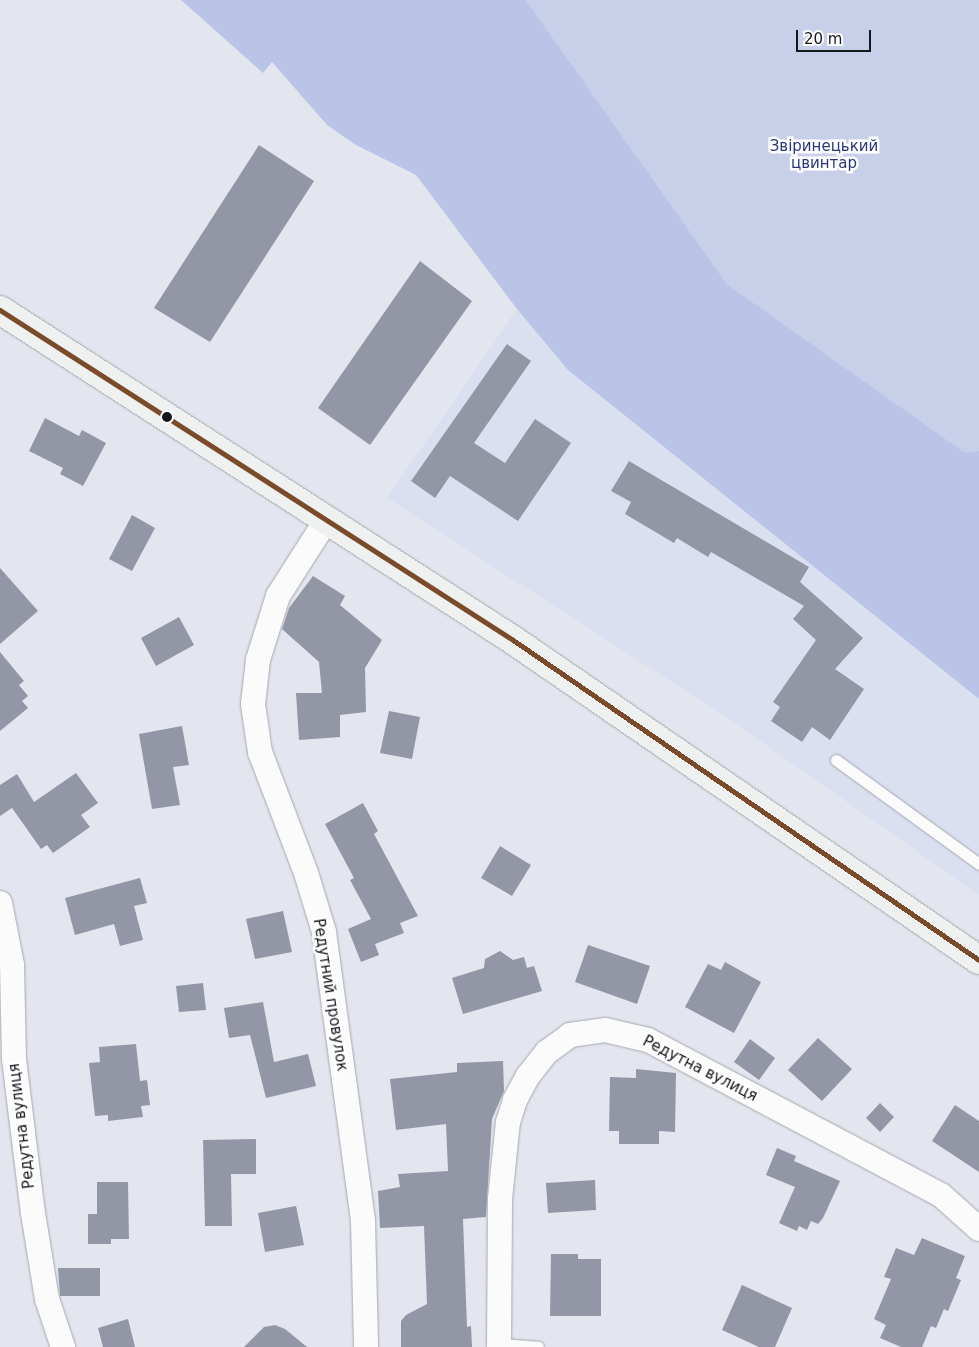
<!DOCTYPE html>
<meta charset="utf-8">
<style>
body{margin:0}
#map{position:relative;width:979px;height:1347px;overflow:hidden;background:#e3e6ee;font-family:"DejaVu Sans",sans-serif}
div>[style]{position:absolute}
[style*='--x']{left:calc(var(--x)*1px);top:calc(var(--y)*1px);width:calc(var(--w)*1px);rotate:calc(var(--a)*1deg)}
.built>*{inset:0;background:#dbe0f1}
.green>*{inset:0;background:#c8cfe9}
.forest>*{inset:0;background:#b9c4e7}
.building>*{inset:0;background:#9397a5}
.roads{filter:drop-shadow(0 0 1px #a5a8ae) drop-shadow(0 0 1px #a5a8ae)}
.lane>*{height:11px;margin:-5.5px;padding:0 5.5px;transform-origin:5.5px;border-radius:5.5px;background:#fbfbfc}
.street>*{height:24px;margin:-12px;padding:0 12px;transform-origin:12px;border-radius:12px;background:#fbfbfc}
.secondary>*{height:28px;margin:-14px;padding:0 14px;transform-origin:14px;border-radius:14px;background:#eff1f0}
.bus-1>*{height:5px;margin:-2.5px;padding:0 2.5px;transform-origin:2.5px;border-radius:2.5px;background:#7a4b2a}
.dots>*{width:14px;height:14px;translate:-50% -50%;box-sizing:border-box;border:2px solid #fff;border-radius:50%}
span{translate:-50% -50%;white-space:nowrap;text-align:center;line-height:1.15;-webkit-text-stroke:5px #fff;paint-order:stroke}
.park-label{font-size:15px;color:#29367a}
.street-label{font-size:15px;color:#16171d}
.scale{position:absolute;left:796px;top:30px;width:75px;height:22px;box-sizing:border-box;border:2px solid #16171d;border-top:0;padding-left:6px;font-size:15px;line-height:18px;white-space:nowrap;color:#16171d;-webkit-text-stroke:4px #fff;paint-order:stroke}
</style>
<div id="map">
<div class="built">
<i style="clip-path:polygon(517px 309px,568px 370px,979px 699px,979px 895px,729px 719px,387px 498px)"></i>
</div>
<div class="green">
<i style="clip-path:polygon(526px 0,979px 0,979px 451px,964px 452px,727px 284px)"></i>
</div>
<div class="forest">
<i style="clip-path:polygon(181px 0,526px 0,727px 284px,964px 452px,979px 451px,979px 699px,568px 370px,517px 309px,416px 175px,356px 145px,327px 125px,272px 62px,263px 73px)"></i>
</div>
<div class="building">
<i style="clip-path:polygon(259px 145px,314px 181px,210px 342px,154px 308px)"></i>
<i style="clip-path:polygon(420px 261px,472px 301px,370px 445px,318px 408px)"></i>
<i style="clip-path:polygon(507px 344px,531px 361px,474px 443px,505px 463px,535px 419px,571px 443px,518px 521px,450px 476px,435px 498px,411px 481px)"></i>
<i style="clip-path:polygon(45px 418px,79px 436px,82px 430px,106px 443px,83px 486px,60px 474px,63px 468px,29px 451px)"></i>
<i style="clip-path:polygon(629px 461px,809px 567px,800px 582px,863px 638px,835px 669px,864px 689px,830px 740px,812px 727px,802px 742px,771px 721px,780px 707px,773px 702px,816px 640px,793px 619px,804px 606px,711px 552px,708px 557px,677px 538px,674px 543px,625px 514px,631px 502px,611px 491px)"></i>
<i style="clip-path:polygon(132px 515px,155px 528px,132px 571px,109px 559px)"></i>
<i style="clip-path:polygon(0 568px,38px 611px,0 644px)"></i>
<i style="clip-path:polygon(313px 576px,345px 596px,340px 605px,382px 640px,365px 668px,366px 712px,340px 715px,340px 737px,299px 740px,296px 693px,322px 693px,319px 662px,282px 629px,289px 608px)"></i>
<i style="clip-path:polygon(179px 617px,194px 645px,156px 666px,141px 638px)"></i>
<i style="clip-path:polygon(0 652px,24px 681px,19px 685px,28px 696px,22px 701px,28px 708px,0 731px)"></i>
<i style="clip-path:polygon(389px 711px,420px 717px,412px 759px,380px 753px)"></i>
<i style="clip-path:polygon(182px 726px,189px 765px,173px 767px,180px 805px,152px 809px,139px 734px)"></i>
<i style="clip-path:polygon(76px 773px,98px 803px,81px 815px,90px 827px,53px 853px,47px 845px,41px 849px,12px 808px,0 816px,0 785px,17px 774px,34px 802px)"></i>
<i style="clip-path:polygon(363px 803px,378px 831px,374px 834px,418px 916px,400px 923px,404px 933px,375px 944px,379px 955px,361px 962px,348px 929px,371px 919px,350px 880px,354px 878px,325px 824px)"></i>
<i style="clip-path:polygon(500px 846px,531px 865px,512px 896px,481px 878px)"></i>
<i style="clip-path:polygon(140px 878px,147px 903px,134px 906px,143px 940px,120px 946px,114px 924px,75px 935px,65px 898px)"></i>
<i style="clip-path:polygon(283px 911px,292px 952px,255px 959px,246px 919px)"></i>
<i style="clip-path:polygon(588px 945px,650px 966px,637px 1004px,575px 982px)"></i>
<i style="clip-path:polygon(500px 951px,513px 960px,524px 957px,527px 968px,534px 966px,542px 991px,463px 1014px,452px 978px,484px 968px,485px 959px)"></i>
<i style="clip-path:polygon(725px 962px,761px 982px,734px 1033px,685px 1007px,708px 964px,721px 970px)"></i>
<i style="clip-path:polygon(203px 983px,206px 1010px,179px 1012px,176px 986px)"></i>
<i style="clip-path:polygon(263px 1002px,274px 1062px,308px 1054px,316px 1086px,266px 1098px,250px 1035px,229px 1038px,224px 1008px)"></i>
<i style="clip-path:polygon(818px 1038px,852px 1069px,822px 1101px,788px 1070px)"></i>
<i style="clip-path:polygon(750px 1039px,775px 1058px,759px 1080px,734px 1062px)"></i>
<i style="clip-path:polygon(136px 1044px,140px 1081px,147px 1080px,150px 1105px,141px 1106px,143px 1117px,108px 1121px,108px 1115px,95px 1116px,89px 1063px,100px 1062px,99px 1047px)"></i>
<i style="clip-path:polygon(503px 1061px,504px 1091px,492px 1119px,486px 1217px,463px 1219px,467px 1327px,471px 1326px,472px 1347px,401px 1347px,401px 1321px,406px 1315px,427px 1304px,424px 1226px,380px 1228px,378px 1191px,400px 1187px,398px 1174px,448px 1171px,446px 1124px,396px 1130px,390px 1079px,457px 1072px,457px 1063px)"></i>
<i style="clip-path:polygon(636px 1069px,676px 1073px,675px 1132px,659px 1131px,659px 1144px,619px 1144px,619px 1131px,609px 1131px,610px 1077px,636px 1078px)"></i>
<i style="clip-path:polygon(880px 1103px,894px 1117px,880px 1132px,866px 1118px)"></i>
<i style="clip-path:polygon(955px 1105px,979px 1121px,979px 1172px,932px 1141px)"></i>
<i style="clip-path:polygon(256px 1139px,256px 1174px,231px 1174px,232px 1226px,205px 1226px,203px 1140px)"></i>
<i style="clip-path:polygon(777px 1148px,796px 1156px,794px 1161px,840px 1181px,823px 1218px,818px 1224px,811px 1221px,807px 1230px,799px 1226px,797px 1231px,779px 1223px,795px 1187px,766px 1175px)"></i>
<i style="clip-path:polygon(595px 1180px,596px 1210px,548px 1213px,546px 1183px)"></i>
<i style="clip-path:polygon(97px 1182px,128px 1182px,129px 1239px,111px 1239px,111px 1244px,88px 1244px,88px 1214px,97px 1214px)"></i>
<i style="clip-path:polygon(296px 1206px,304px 1245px,265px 1252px,258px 1213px)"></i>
<i style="clip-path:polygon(922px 1238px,965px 1256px,956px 1278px,961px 1280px,948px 1311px,944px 1309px,936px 1328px,931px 1326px,922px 1347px,901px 1347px,880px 1338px,886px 1325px,874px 1319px,891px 1279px,884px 1277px,896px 1248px,914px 1255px)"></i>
<i style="clip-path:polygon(551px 1254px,578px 1254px,578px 1259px,601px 1259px,601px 1316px,550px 1316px)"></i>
<i style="clip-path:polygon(58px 1268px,100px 1268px,100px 1296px,60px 1296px)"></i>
<i style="clip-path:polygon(742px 1285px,792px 1308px,775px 1347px,759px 1347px,722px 1330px)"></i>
<i style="clip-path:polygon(128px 1319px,135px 1347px,103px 1347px,98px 1328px)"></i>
<i style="clip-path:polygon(275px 1325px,285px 1329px,307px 1347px,244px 1347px,264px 1327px)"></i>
</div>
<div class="roads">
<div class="lane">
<i style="--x:836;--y:760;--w:177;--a:36"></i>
<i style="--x:499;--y:1344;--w:39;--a:4"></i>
</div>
<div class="street">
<i style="--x:327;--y:519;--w:91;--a:122.5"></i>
<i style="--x:278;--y:596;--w:67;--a:107.4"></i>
<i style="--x:258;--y:660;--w:44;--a:96.5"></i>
<i style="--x:253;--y:704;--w:49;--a:81.7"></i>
<i style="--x:260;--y:752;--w:129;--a:69.2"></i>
<i style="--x:306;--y:873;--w:62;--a:73"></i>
<i style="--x:324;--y:932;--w:292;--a:82.3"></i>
<i style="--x:363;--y:1221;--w:126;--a:88.6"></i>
<i style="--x:0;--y:903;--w:63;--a:79"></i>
<i style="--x:12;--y:965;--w:94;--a:88.8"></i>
<i style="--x:14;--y:1059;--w:155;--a:83"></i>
<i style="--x:33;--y:1213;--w:87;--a:80.8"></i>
<i style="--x:47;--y:1299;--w:51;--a:71.6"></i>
<i style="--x:499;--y:1347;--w:148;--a:-89.6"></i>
<i style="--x:500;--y:1199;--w:77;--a:-84.1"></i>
<i style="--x:508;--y:1122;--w:23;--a:-72"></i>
<i style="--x:515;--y:1100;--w:27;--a:-62"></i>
<i style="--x:528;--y:1076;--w:31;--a:-52"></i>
<i style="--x:547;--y:1052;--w:29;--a:-36"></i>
<i style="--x:570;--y:1035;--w:35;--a:-8"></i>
<i style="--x:605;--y:1030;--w:44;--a:13.1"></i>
<i style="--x:648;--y:1040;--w:331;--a:27.9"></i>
<i style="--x:941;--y:1195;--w:51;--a:41.8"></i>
</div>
<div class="secondary">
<i style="--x:0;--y:310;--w:610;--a:32.75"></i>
<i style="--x:513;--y:640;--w:565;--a:34.48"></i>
</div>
</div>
<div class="bus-1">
<i style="--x:0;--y:310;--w:610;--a:32.75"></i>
<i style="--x:513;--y:640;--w:565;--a:34.48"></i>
</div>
<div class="dots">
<i style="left:167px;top:417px;background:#16171d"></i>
</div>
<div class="park-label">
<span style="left:824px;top:155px">Звіринецький<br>цвинтар</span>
</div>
<div class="street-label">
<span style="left:330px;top:995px;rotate:81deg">Редутний провулок</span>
<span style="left:700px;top:1069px;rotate:27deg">Редутна вулиця</span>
<span style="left:22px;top:1126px;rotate:-97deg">Редутна вулиця</span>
</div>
<div class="scale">20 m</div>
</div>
